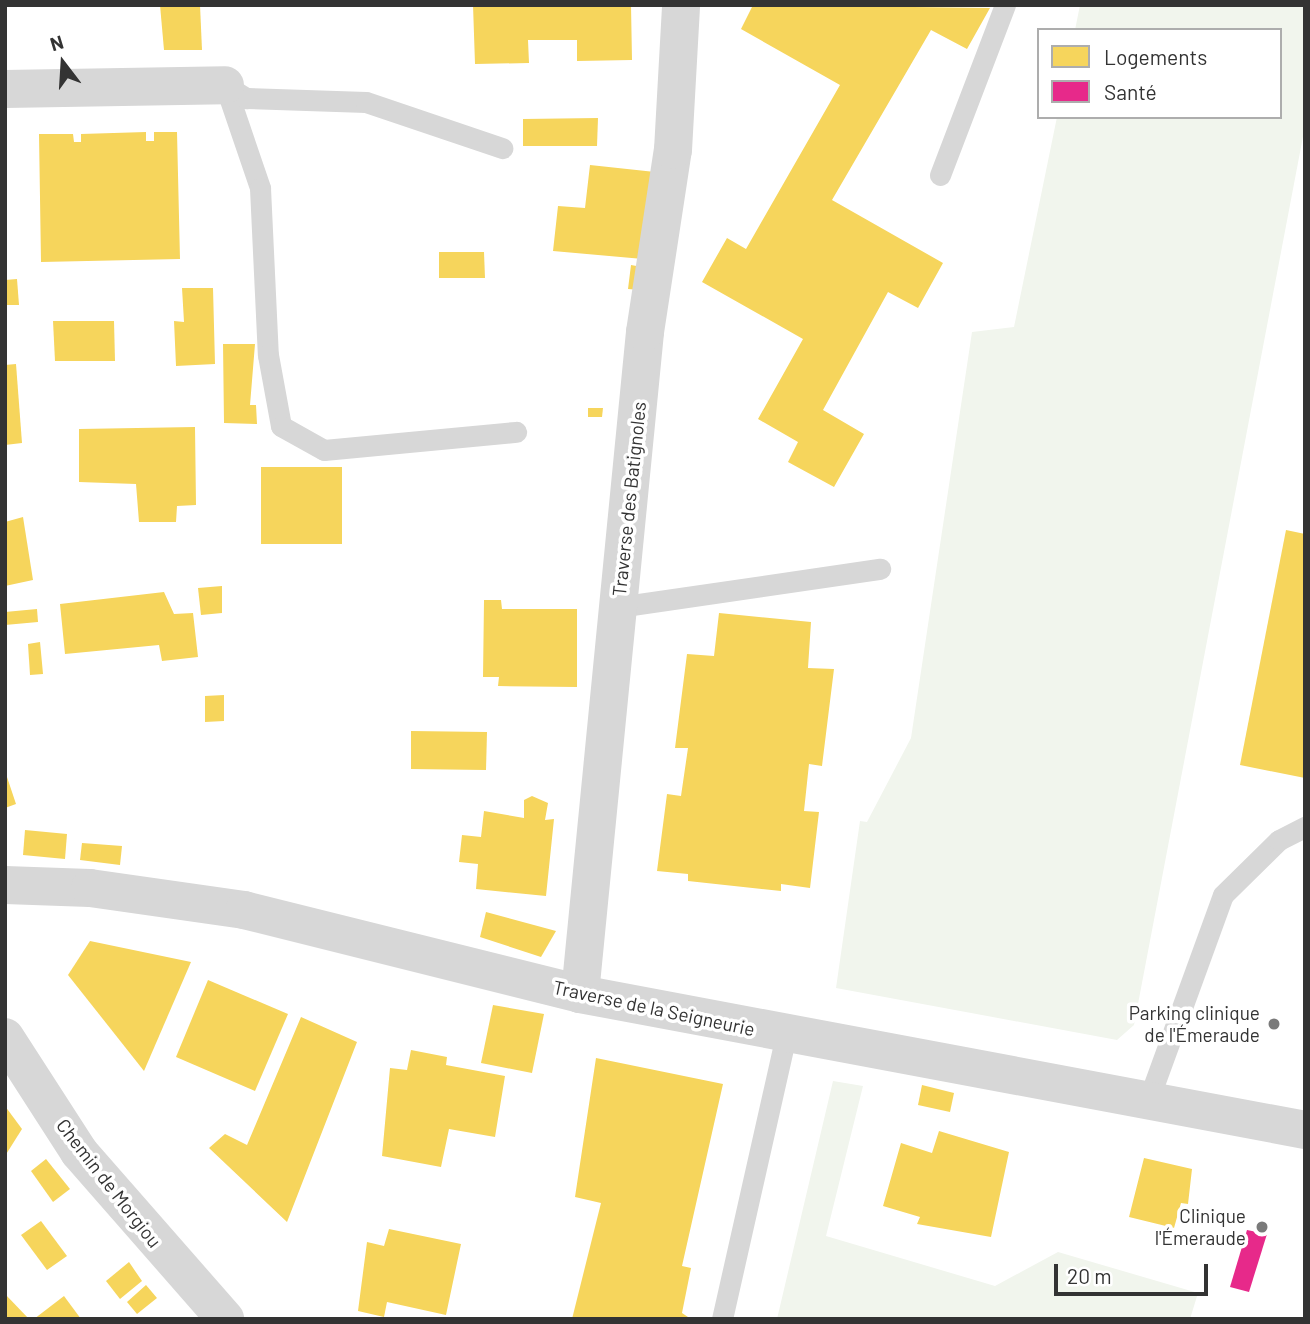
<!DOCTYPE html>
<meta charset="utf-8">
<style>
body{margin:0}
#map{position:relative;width:1310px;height:1324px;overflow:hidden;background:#fff;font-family:Barlow,sans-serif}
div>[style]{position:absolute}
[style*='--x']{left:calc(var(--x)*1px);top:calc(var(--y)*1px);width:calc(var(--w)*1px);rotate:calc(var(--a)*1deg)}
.green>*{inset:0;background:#f1f5ed}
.homes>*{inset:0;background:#f6d55c}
.health>*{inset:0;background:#e7298a}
.service>*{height:21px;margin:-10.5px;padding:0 10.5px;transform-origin:10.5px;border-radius:10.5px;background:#d7d7d7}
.minor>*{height:38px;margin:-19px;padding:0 19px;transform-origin:19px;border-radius:19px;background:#d7d7d7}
.tertiary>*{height:38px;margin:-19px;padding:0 19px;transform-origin:19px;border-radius:19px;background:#d7d7d7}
.dots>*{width:19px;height:19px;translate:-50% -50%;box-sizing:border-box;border:4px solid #fff;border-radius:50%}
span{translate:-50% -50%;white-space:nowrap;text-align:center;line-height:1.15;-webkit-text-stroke:7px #fff;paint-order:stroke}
.street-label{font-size:19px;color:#333}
.poi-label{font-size:19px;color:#333}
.right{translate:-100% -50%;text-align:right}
.frame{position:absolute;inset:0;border:7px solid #333;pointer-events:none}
.legend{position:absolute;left:1037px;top:28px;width:245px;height:91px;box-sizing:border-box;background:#fff;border:2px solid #adadad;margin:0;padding:9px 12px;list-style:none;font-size:21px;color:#333}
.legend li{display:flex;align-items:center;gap:14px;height:35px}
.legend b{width:35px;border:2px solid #adadad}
.north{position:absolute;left:28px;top:28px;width:70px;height:70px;-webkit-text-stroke:5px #fff;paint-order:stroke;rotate:343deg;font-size:19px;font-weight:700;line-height:28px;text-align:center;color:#333}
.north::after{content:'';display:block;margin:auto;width:24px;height:32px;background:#333;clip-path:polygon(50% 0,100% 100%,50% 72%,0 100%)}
.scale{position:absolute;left:1054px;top:1264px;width:154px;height:32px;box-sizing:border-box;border:4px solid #333;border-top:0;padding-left:9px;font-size:21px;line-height:24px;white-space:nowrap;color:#333;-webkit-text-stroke:5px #fff;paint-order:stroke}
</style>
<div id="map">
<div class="green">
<i style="clip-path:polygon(1080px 5px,1305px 5px,1305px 126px,1134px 1025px,1117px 1040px,836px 988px,860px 821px,867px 822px,911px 738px,972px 332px,1014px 327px,1057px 117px,1280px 117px,1280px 30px,1075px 30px)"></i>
<i style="clip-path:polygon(833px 1081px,863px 1086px,826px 1236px,995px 1286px,1058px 1252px,1198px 1293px,1190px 1319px,777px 1319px)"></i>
</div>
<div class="homes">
<i style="clip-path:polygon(160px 5px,200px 5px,202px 50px,164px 50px)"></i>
<i style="clip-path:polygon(473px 5px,631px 5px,632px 60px,577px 61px,577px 40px,528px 40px,529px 63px,475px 64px)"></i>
<i style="clip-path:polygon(753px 5px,990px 8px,967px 49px,931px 30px,832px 200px,943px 263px,918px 308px,888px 292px,823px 410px,864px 434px,834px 487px,788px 462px,798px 442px,758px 419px,803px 339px,702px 282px,727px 238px,746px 249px,840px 85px,741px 29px)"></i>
<i style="clip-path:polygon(598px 118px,597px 146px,523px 146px,523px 119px)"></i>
<i style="clip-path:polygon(146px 132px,146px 141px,154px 141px,154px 132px,177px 132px,180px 259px,41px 262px,39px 134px,73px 134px,74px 142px,81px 142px,81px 134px)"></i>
<i style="clip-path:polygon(590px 165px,655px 172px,643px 259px,553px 251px,558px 206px,585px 208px)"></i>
<i style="clip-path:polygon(439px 252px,484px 252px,485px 278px,439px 278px)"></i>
<i style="clip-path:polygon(631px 265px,642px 267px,640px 290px,628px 289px)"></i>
<i style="clip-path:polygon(17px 279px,19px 305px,5px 305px,5px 280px)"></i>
<i style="clip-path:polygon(182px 288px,213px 288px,215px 364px,176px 366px,174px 321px,184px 322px)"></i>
<i style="clip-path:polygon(53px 321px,114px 321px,115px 361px,55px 361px)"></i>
<i style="clip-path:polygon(223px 344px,255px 344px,250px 405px,256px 405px,257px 424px,224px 423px)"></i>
<i style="clip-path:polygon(16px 364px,22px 443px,5px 445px,5px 365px)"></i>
<i style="clip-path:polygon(588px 408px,603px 408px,602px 417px,588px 417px)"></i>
<i style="clip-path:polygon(195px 427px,196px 505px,177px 506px,176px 522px,139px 522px,136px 484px,79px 482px,79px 429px)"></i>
<i style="clip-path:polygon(261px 467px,342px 467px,342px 544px,261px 544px)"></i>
<i style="clip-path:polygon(23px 517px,33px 580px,5px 586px,5px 522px)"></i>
<i style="clip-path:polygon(1286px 530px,1305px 534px,1305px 778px,1240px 765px)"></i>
<i style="clip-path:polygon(222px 586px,222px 613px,201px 615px,198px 588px)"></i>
<i style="clip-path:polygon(164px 592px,174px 614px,193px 613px,198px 657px,162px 661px,159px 645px,65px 654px,60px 604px)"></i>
<i style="clip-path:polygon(484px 600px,501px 600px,502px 609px,577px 609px,577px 687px,498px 686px,499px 677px,483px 677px)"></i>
<i style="clip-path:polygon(37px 609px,38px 622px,5px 625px,5px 612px)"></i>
<i style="clip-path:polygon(719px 613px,811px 622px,808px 668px,834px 669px,822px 766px,809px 764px,804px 811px,819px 812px,810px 888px,781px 884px,781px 891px,688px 881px,688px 874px,657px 871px,667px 794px,681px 796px,688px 748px,675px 748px,687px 654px,714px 656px)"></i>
<i style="clip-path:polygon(40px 642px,43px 674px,30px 675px,28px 644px)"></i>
<i style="clip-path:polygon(224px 695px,224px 721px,205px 722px,205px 696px)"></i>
<i style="clip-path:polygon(411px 731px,487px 732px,486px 770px,411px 769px)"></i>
<i style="clip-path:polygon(5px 771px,16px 804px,5px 808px)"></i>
<i style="clip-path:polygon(532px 796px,548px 803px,545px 820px,554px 819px,546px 896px,476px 889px,478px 864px,459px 862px,462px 835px,481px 837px,484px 811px,524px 818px,524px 800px)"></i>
<i style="clip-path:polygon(25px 830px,67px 834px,65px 859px,23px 855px)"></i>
<i style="clip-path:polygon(82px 843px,122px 846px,120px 865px,80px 860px)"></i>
<i style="clip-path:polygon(486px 912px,556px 931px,541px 957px,480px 937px)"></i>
<i style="clip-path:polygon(90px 941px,191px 962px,144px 1071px,68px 975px)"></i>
<i style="clip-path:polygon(208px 980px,288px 1014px,255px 1091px,176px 1057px)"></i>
<i style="clip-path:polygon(493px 1005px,544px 1014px,532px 1073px,481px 1063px)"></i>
<i style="clip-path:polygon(301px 1017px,357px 1042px,287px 1222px,209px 1148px,225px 1134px,247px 1145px)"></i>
<i style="clip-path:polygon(411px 1050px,447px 1057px,446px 1065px,505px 1076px,495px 1137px,449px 1129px,441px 1167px,382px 1156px,390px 1068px,407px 1070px)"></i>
<i style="clip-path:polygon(596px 1058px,723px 1084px,682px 1266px,691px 1268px,682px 1313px,691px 1319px,572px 1319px,601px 1203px,575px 1197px)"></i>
<i style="clip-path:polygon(922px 1085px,954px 1093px,950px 1112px,918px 1105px)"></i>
<i style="clip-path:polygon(5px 1106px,22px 1129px,5px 1156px)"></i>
<i style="clip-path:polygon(939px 1131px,1009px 1152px,991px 1237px,917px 1224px,920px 1217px,883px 1206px,901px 1143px,932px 1153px)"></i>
<i style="clip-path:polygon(1144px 1158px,1192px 1169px,1188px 1204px,1181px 1203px,1174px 1228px,1129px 1217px)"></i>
<i style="clip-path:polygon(46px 1159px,70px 1189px,53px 1202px,31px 1171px)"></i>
<i style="clip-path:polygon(41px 1221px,67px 1256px,47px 1270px,21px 1235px)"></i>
<i style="clip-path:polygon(389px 1229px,461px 1244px,446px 1315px,387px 1302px,384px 1317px,358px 1311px,367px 1242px,384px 1246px)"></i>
<i style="clip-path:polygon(129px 1262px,142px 1281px,120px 1299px,106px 1281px)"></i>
<i style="clip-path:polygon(146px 1285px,157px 1298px,137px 1314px,127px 1302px)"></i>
<i style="clip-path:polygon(5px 1294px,29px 1319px,5px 1319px)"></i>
<i style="clip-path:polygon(64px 1296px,81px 1319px,34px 1319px)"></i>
</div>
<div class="health">
<i style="clip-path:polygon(1247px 1230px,1267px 1234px,1249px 1292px,1230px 1287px)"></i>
</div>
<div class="service">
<i style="--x:225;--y:85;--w:109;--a:71.2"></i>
<i style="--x:260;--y:188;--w:167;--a:87.3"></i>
<i style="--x:268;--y:355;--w:72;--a:79.6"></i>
<i style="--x:281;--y:426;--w:49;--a:29.2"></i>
<i style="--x:324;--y:450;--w:193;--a:-5.4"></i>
<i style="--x:225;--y:85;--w:25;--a:32"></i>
<i style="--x:246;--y:98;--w:120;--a:1.9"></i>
<i style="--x:366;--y:102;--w:144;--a:18.7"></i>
<i style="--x:940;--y:175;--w:182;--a:-69.1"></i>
<i style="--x:618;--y:607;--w:265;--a:-8.3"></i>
<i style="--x:1148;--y:1101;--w:219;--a:-70"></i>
<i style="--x:1223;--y:895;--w:78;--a:-44.5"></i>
<i style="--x:1279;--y:840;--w:29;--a:-27"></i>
<i style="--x:722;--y:1319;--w:291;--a:-77.3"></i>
</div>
<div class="minor">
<i style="--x:5;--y:89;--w:220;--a:-1"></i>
<i style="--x:5;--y:885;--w:85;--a:2"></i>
<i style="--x:90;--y:888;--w:156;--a:8.1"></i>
<i style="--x:244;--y:910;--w:346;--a:14"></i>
<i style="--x:580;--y:994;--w:738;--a:10.62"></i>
<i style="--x:580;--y:994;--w:665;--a:-84.39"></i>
<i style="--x:645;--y:332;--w:184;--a:-81.3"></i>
<i style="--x:673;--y:150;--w:145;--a:-86.8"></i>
</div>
<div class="tertiary">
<i style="--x:5;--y:1037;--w:137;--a:57.2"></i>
<i style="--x:79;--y:1152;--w:222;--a:48.8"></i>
</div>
<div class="dots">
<i style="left:1274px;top:1024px;background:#7a7a7a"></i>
<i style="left:1262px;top:1227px;background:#7a7a7a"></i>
</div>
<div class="street-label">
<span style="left:629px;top:499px;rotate:-84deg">Traverse des Batignoles</span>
<span style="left:654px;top:1008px;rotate:12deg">Traverse de la Seigneurie</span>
<span style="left:109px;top:1183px;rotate:52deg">Chemin de Morgiou</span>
</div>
<div class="poi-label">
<span class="right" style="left:1260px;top:1024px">Parking clinique<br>de l'Émeraude</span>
<span class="right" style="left:1246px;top:1227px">Clinique<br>l'Émeraude</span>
</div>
<div class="frame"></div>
<ul class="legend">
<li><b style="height:19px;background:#f6d55c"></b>Logements</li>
<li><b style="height:19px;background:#e7298a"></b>Santé</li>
</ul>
<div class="north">N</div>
<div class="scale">20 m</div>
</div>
